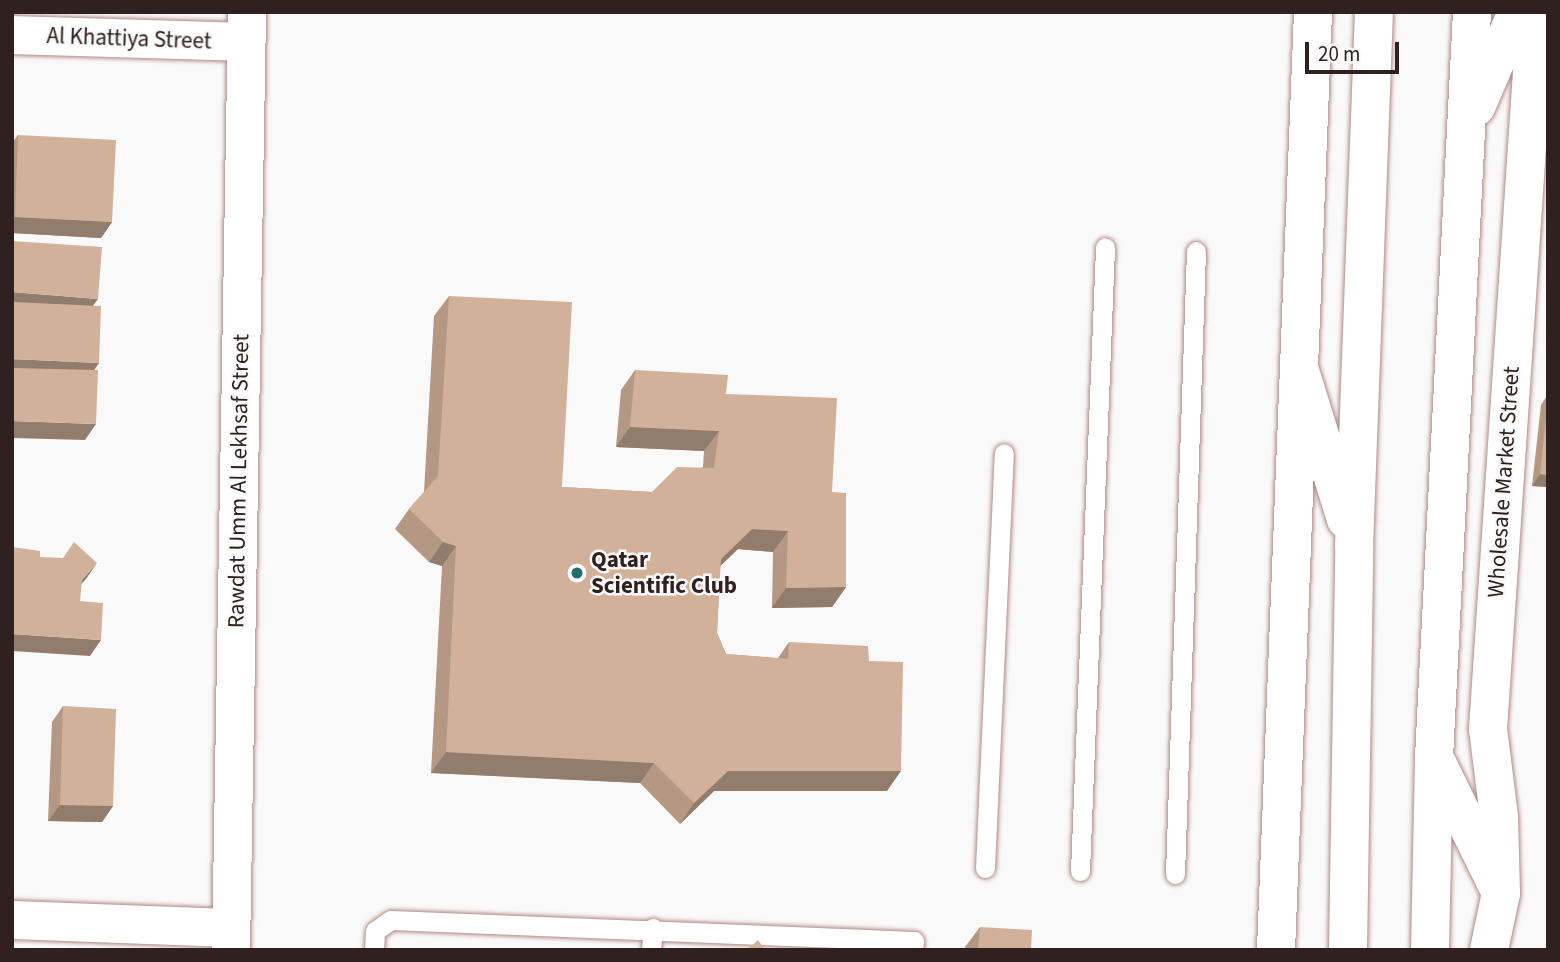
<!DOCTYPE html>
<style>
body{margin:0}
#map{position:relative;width:1560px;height:962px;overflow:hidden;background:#f9f9f9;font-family:"Source Sans 3",sans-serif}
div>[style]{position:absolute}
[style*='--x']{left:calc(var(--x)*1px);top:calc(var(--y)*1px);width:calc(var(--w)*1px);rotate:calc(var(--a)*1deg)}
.roads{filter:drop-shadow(0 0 2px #b08884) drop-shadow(0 0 2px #b08884)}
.lane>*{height:19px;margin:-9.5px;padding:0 9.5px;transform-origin:9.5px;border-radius:9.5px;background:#fff}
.street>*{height:38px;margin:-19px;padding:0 19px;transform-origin:19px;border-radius:19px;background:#fff}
.secondary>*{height:38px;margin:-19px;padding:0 19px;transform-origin:19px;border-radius:19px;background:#fff}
.wall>*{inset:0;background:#b49884}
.shaded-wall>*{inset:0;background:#927c6c}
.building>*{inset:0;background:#d1b19a}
.dots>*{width:19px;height:19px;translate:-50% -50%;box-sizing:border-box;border:4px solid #f9f9f9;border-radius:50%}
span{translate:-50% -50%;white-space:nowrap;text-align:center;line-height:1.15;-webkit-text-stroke:5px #f9f9f9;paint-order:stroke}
.street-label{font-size:23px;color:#30201f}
.poi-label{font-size:23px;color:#30201f;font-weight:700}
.left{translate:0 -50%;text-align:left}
.frame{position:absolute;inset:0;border:14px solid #30201f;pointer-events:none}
.scale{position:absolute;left:1305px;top:42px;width:94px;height:32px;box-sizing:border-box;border:4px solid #30201f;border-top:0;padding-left:9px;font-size:21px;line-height:24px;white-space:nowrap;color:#30201f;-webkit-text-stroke:5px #f9f9f9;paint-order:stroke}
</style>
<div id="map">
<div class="roads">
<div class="lane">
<i style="--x:985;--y:868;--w:415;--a:-87.4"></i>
<i style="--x:1080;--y:871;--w:624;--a:-87.7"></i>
<i style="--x:1175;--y:874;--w:623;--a:-88.07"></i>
<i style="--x:374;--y:950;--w:19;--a:-87"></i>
<i style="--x:375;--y:931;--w:19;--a:-35"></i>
<i style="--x:391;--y:920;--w:523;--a:2.3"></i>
<i style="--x:914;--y:941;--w:9;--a:96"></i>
<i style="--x:651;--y:950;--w:22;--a:-85"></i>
</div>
<div class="street">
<i style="--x:12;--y:35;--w:234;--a:1.7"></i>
<i style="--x:12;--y:920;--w:219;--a:2.1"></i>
<i style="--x:231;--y:950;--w:938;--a:-89.02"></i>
<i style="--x:1276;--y:950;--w:939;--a:-87.74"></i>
<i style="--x:1489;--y:950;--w:58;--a:-78.1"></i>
<i style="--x:1501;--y:893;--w:76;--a:-91.5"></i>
<i style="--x:1499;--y:817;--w:89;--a:-97.1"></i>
<i style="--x:1488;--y:729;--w:719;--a:-86.17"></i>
</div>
<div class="secondary">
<i style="--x:1476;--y:107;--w:103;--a:-66.7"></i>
<i style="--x:1301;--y:374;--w:152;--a:72.8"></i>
<i style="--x:1437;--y:763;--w:145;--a:63.8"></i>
<i style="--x:1348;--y:950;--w:404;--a:-89.1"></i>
<i style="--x:1354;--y:546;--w:534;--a:-87.86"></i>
<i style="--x:1430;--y:950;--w:193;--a:-88.8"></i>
<i style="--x:1434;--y:757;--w:746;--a:-87.08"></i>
</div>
</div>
<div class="wall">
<i style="clip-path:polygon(18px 135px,112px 222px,101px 238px,12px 233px,12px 143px)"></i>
<i style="clip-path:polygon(449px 296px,562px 487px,652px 492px,703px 467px,704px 451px,616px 447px,621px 390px,635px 370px,726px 394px,832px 492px,846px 587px,832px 607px,772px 608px,773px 552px,738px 549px,720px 566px,717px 633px,726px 654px,778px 658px,789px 642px,869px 661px,887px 791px,714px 791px,680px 824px,640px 783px,431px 773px,442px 566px,429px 562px,395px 529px,409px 509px,424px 492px,434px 316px)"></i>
<i style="clip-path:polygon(1548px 394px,1548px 487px,1532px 486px,1541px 405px)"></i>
<i style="clip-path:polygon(63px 706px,113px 806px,102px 822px,48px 821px,52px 722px)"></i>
<i style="clip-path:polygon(980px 927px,1031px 950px,965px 950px,965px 947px)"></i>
</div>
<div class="shaded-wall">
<i style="clip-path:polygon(15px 217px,112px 222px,101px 238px,12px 233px,12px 220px)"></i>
<i style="clip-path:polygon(12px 292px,98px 299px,86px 315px,12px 309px)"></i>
<i style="clip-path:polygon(12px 359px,99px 363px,88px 379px,12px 375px)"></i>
<i style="clip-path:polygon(12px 421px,96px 424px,85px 440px,12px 438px)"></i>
<i style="clip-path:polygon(630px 427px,719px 431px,704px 451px,616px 447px)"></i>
<i style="clip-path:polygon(1540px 474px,1548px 475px,1548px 487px,1532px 486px)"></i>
<i style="clip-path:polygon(752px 529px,788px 531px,773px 552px,738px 549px,706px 580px,721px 559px)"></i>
<i style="clip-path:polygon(443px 542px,456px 546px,442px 566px,429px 562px)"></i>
<i style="clip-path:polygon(97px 563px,86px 579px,70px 596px,82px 580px)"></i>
<i style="clip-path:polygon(846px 587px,832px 607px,772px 608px,786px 588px)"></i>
<i style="clip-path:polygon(12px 634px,101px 640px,90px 656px,12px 651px)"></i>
<i style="clip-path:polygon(446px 752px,654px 763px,640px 783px,431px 773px)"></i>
<i style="clip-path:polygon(728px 771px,901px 771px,887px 791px,714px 791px,680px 824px,694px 803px)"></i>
<i style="clip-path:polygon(60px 805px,113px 806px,102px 822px,48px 821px)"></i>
</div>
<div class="building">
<i style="clip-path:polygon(18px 135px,116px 140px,112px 222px,15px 217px)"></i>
<i style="clip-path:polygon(12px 241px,102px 247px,98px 299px,12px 292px)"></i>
<i style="clip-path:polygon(449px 296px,572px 302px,562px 487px,652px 492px,677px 467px,714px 468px,719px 431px,630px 427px,635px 370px,728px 375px,726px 394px,837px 398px,832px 492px,846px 493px,846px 587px,786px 588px,788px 531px,752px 529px,721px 559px,717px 633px,726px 654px,788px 659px,789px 642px,868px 646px,869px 661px,903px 662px,901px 771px,728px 771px,694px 803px,654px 763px,446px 752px,456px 546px,443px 542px,409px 509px,438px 476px)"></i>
<i style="clip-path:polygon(12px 302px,101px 306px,99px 363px,12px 359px)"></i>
<i style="clip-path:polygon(12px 368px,98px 370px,96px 424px,12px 421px)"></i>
<i style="clip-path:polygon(1548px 400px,1548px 475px,1540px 474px)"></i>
<i style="clip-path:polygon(74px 542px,97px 563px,82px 580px,80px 601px,103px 603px,101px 640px,12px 634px,12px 547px,40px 551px,40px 557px,63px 558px)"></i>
<i style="clip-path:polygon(63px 706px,116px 709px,113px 806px,60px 805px)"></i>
<i style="clip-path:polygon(980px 927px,1032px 930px,1031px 950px,978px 950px)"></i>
<i style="clip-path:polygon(758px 940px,765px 950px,750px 950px,749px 948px)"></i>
</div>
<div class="dots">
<i style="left:577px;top:573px;background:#226e6d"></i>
</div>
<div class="street-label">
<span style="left:129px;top:39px;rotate:2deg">Al Khattiya Street</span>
<span style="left:239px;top:481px;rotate:-89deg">Rawdat Umm Al Lekhsaf Street</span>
<span style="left:1504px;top:482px;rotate:-86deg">Wholesale Market Street</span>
</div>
<div class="poi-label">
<span class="left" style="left:591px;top:573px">Qatar<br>Scientific Club</span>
</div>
<div class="frame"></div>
<div class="scale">20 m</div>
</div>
